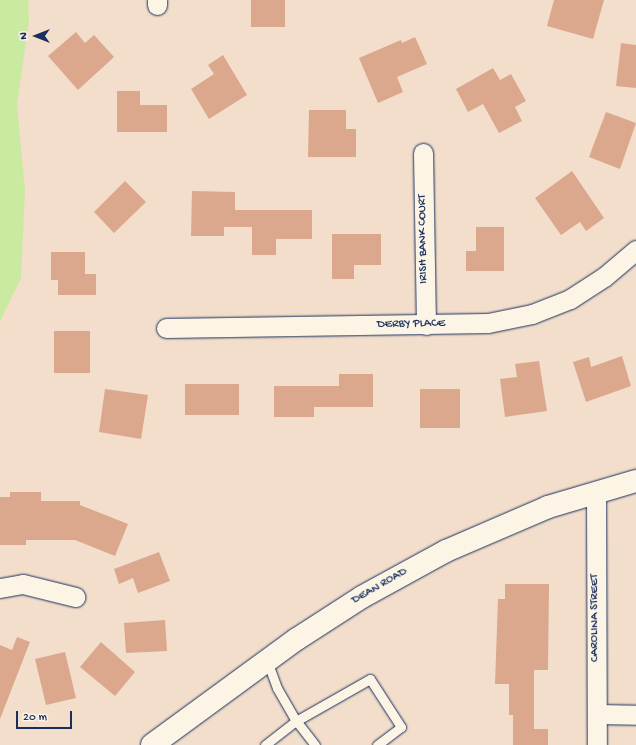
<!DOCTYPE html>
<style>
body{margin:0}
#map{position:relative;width:636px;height:745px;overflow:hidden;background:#f2decb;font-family:"Gochi Hand",sans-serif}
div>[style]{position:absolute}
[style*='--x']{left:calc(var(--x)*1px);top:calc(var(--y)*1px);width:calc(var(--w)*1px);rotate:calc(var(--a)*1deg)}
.green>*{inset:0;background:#cae9a1}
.building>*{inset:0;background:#dba88e}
.roads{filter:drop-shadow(0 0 1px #1b2f5e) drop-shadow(0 0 1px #1b2f5e)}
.service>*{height:9px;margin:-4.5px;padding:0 4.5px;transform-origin:4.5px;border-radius:4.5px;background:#fcf5e5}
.minor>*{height:19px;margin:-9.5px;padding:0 9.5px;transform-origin:9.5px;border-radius:9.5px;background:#fcf5e5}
.secondary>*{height:22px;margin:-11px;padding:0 11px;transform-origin:11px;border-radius:11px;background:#fcf5e5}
span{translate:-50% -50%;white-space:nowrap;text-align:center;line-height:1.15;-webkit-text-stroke:4px #fcf5e5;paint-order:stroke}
.street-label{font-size:12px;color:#1b2f5e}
.north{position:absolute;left:16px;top:16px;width:40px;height:40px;-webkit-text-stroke:3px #fcf5e5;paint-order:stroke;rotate:270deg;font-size:11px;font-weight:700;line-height:16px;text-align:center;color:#1b2f5e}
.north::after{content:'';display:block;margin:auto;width:14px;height:18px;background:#1b2f5e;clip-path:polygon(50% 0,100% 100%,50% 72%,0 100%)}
.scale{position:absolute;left:16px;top:711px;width:56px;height:18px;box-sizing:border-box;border:2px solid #1b2f5e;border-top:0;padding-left:5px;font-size:12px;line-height:14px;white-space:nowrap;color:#1b2f5e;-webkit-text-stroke:3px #fcf5e5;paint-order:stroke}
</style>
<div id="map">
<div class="green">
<i style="clip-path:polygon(0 0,28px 0,29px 20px,17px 105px,25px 191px,21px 278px,0 321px)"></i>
</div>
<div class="building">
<i style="clip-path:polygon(251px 0,285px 0,285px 27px,251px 27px)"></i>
<i style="clip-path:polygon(554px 0,604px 0,593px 39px,547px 26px)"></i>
<i style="clip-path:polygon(76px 32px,85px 43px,94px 35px,114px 57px,78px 90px,48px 56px)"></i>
<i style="clip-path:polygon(415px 37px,427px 64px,397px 77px,403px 92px,378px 103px,359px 58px,401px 40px,402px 43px)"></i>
<i style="clip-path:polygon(621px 43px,636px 45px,636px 88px,616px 86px)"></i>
<i style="clip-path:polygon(223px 55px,247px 95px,209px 119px,191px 89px,214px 74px,208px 65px)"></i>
<i style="clip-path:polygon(493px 68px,500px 80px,511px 74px,526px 101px,515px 107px,522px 121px,499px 133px,483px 104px,468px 112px,456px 89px)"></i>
<i style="clip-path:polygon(117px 91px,140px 91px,140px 105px,167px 105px,167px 132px,117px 132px)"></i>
<i style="clip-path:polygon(309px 110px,346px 110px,346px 129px,356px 129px,356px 157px,308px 157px)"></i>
<i style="clip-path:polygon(606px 112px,636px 123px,620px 169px,589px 157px)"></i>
<i style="clip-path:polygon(572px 171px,604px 218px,586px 231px,580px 222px,561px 235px,535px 198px)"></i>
<i style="clip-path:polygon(125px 181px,146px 202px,114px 233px,94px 212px)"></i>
<i style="clip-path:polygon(192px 191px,235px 192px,235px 210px,312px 210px,312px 239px,276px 239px,276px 255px,252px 255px,252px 227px,224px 227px,224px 236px,191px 236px)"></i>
<i style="clip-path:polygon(476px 227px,504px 227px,504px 271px,466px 271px,466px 251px,476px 251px)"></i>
<i style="clip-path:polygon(332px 234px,381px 234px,381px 265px,354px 265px,354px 279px,332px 279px)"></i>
<i style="clip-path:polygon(51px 252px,85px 252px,85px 274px,96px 274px,96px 295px,58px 295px,58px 280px,51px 280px)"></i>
<i style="clip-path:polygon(54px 331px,90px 331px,90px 373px,54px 373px)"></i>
<i style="clip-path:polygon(622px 356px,631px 386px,586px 402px,573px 362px,589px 357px,591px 367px)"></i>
<i style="clip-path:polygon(539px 361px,547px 411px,505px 417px,500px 379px,517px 377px,515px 364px)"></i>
<i style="clip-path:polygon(339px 374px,373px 374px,373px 407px,314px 407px,314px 417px,274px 417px,274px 386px,339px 386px)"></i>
<i style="clip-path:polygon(185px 384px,239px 384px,239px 415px,185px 415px)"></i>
<i style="clip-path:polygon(105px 389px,148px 395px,141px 439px,99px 432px)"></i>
<i style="clip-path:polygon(420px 389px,460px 389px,460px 428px,420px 428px)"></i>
<i style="clip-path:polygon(10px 492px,41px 492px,41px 501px,80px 501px,80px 505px,128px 524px,115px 556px,75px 540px,26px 540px,26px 545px,0 545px,0 497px,10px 497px)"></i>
<i style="clip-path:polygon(159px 552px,170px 581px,138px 593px,133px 578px,119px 584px,114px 569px)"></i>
<i style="clip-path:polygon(505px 584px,549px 584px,548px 670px,534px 670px,534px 729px,548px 729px,548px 745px,513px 745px,513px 715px,509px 715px,509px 684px,495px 684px,498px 599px,505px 599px)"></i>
<i style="clip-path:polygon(165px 620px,167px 651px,126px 653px,124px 623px)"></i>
<i style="clip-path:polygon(17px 637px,30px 642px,0 719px,0 645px,12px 650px)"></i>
<i style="clip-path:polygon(101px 642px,135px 672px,115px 696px,80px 667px)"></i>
<i style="clip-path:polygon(65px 652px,76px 698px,46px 705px,35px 659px)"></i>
</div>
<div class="roads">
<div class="service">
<i style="--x:265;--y:745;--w:39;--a:-38"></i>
<i style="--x:296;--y:721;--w:38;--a:-120"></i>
<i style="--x:277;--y:688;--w:29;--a:-110"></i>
<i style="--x:315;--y:745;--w:31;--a:-128"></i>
<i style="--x:296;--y:721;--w:85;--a:-29.6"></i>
<i style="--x:370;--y:679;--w:57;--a:57.1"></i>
<i style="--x:401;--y:727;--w:30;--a:143"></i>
</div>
<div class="minor">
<i style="--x:157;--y:0;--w:5;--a:90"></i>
<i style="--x:423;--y:153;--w:172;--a:89"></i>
<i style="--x:166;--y:328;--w:322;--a:-0.9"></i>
<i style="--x:488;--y:323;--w:45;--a:-11.6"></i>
<i style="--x:532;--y:314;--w:41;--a:-21.5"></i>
<i style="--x:570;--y:299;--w:40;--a:-32.9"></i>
<i style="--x:604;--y:277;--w:42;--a:-40.2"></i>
<i style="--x:596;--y:491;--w:254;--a:89.8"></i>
<i style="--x:0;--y:588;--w:23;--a:-10"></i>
<i style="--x:23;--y:584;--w:54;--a:14"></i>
<i style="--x:597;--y:714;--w:39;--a:1"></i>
</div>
<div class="secondary">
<i style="--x:152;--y:745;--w:180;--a:-36.2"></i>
<i style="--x:297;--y:639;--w:77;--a:-32.9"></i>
<i style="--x:362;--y:597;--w:96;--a:-28.7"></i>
<i style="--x:446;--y:551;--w:111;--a:-23.3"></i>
<i style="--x:548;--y:507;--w:92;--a:-16.5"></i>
</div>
</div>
<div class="street-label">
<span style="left:424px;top:239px;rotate:-91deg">IRISH BANK COURT</span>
<span style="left:411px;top:325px;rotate:-1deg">DERBY PLACE</span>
<span style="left:380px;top:587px;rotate:-30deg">DEAN ROAD</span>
<span style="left:596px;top:618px;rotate:-90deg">CAROLINA STREET</span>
</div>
<div class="north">N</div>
<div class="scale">20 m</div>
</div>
